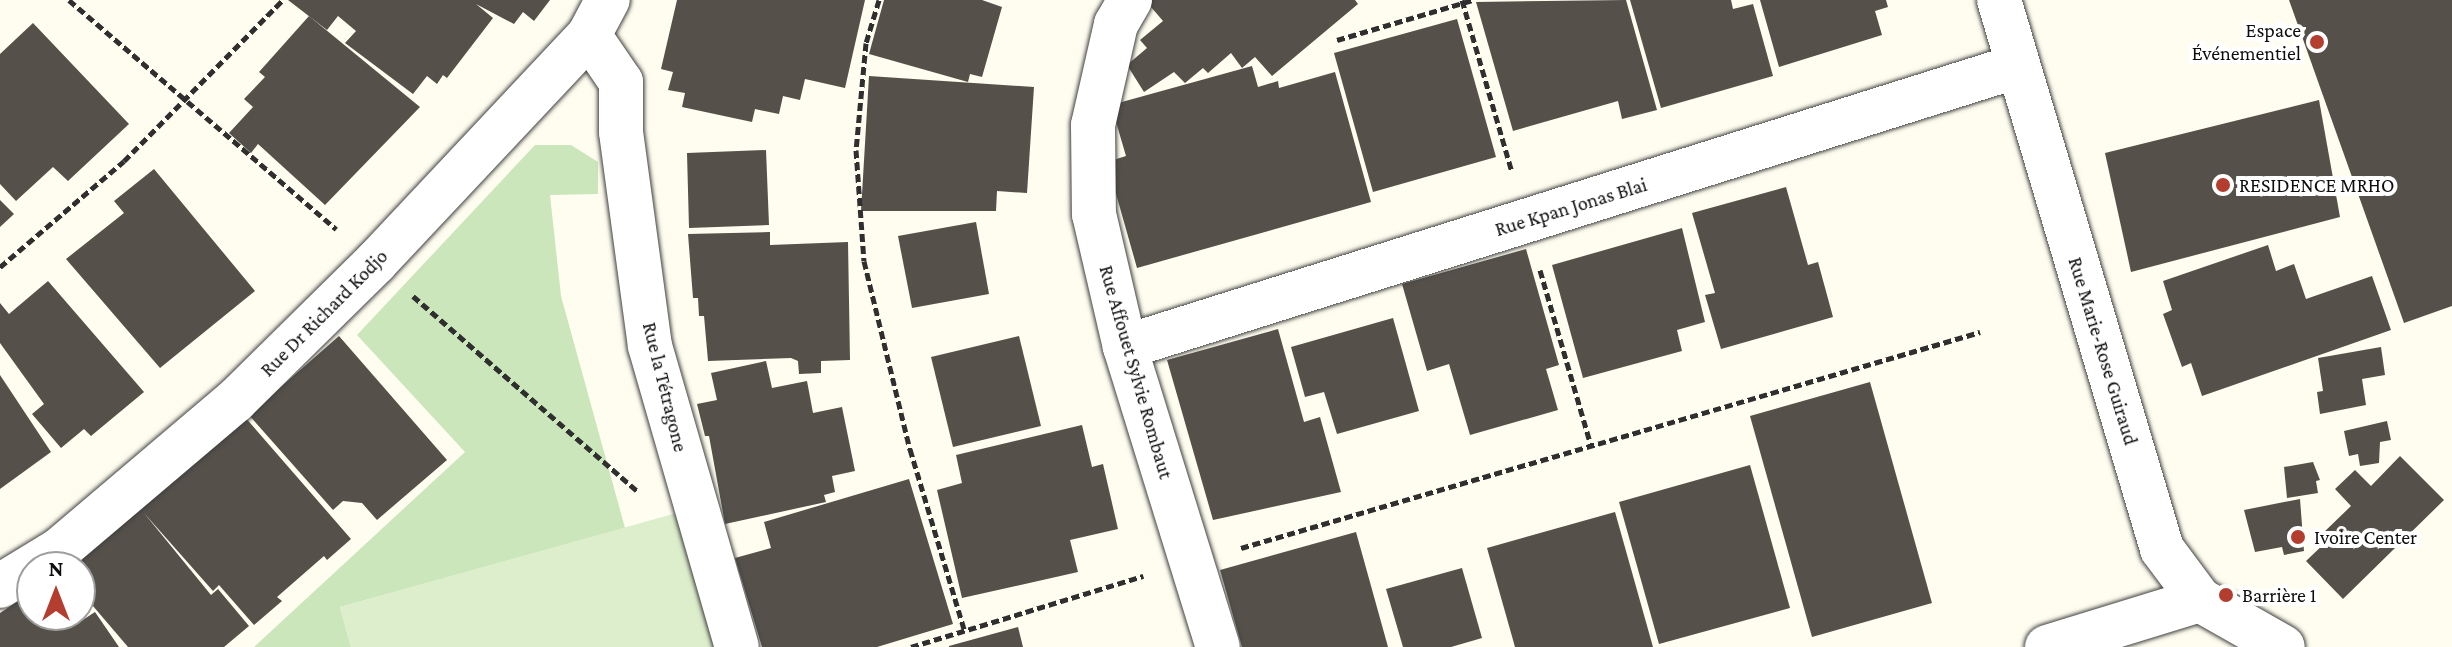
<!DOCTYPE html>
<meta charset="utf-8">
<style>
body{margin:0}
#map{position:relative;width:2452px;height:647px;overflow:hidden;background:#fefdef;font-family:"Crimson Pro",serif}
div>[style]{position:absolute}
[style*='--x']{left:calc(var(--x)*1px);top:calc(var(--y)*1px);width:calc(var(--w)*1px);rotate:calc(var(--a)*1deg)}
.green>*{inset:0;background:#cae6ba}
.pitch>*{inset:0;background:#dec}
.building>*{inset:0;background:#55504a}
.path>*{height:5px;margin-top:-2.5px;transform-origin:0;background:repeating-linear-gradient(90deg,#2f2f2f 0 8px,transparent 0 12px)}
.roads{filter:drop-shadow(0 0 2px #404040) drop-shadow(0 0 2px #404040)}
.minor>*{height:44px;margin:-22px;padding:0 22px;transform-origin:22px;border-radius:22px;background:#fff}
.tertiary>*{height:44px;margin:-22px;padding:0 22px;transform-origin:22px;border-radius:22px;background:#fff}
.dots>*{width:22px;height:22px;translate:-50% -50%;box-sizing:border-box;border:4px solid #fff;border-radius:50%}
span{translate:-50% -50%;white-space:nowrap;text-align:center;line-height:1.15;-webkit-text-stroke:8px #fff;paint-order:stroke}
.poi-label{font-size:20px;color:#0d0d0d}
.right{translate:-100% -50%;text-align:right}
.left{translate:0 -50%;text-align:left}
.street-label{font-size:20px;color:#0d0d0d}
.north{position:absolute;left:16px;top:551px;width:80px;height:80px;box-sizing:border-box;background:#fff;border:2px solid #9e9e9e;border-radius:50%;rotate:0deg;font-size:22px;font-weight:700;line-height:32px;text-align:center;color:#0d0d0d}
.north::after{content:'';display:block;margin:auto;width:28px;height:36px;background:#b33d2f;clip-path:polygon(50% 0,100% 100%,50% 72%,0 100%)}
</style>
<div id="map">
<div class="green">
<i style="clip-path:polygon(535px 145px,571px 145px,598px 162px,598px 194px,550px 195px,561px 296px,625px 528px,340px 607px,351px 647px,254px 647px,465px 452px,357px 335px)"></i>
</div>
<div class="pitch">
<i style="clip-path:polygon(691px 509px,730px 647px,351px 647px,340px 607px)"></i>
</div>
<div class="building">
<i style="clip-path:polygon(288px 0,550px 0,534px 21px,523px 12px,514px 24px,476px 4px,493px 18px,447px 78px,443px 75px,437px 84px,427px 76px,413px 94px,345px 43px,356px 31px,338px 16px,327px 30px)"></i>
<i style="clip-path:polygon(677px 0,865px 0,845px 88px,805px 79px,800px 100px,783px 96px,779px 114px,755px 109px,752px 122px,682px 107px,685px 93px,668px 90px,673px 72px,661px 69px)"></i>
<i style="clip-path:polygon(884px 0,982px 0,1002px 7px,982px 77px,970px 74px,968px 82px,869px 54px)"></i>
<i style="clip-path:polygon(1145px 0,1355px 0,1358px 4px,1272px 76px,1255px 57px,1242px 68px,1231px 53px,1208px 73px,1203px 68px,1185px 83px,1174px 72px,1144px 92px,1127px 65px,1147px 48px,1140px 40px,1163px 21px)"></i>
<i style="clip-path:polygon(1626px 0,1657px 110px,1622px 119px,1618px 101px,1513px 131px,1476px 2px)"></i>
<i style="clip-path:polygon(1630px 0,1731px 0,1733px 9px,1753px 4px,1773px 76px,1661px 108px)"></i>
<i style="clip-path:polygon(1760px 0,1886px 0,1888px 7px,1875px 11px,1882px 35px,1779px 67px)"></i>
<i style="clip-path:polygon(2289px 0,2452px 0,2452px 306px,2404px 323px)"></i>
<i style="clip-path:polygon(309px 16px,420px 107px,325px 205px,258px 144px,251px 153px,229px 133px,253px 107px,244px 99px,265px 77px,259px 72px)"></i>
<i style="clip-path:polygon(1457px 19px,1496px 157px,1373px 192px,1334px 53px)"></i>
<i style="clip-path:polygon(33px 23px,129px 124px,68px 181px,53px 167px,16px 201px,0 184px,0 54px)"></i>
<i style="clip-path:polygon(1252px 66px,1258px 87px,1278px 81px,1279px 88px,1335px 72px,1371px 202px,1137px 268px,1107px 162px,1126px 156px,1111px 105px)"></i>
<i style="clip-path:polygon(869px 76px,1034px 87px,1027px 193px,997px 191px,996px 211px,861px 211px)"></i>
<i style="clip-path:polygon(2319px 100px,2340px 217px,2131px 272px,2105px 153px)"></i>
<i style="clip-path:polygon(766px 150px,769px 225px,689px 228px,687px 153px)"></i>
<i style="clip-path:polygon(154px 169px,255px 291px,160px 368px,66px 259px,124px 213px,114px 201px)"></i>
<i style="clip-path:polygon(1786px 187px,1808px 265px,1818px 262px,1833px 317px,1721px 349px,1705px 295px,1715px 293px,1692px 213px)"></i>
<i style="clip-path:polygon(0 200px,14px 214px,0 227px)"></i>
<i style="clip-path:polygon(976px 222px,989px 294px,912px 308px,898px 236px)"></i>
<i style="clip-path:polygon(1682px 228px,1705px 322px,1677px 330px,1682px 351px,1583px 378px,1552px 265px)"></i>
<i style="clip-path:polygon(770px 232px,770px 245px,848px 242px,850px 360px,821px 361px,821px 373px,799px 374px,798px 361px,791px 358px,708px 361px,704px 316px,699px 316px,698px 298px,693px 298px,688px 234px)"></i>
<i style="clip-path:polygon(2268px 245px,2276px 271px,2294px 264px,2306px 299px,2372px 276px,2391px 330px,2202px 396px,2191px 363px,2182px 367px,2163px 314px,2172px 310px,2163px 281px)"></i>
<i style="clip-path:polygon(1526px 249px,1559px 365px,1546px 369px,1558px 410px,1470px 435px,1449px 364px,1427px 371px,1402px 284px)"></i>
<i style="clip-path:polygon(48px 281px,144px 392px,91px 436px,84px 429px,61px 448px,32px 414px,44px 404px,0 343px,0 303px,9px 314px)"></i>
<i style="clip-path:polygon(1393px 318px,1419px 411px,1337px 434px,1324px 392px,1305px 397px,1291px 347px)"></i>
<i style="clip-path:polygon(1278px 329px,1304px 422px,1320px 417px,1341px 492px,1213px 520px,1167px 360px)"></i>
<i style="clip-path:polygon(339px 336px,447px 460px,377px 520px,362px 503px,343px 501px,333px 510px,249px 415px)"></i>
<i style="clip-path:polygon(1019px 336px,1041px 426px,953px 447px,931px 357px)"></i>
<i style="clip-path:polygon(2381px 347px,2385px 375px,2362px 379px,2366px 405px,2320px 414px,2317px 392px,2323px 391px,2318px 358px)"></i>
<i style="clip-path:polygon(766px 361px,772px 388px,807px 381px,813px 413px,842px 407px,855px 471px,832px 476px,835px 492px,824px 495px,826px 502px,725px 524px,709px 436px,705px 436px,697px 404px,717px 400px,711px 373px)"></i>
<i style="clip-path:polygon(0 375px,51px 452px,0 489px)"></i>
<i style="clip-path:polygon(1870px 382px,1932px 603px,1812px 637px,1750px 416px)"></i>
<i style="clip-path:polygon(244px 416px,351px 539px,327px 560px,324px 556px,277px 597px,282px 601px,254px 625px,219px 585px,213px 591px,144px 513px,211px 595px,218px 589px,249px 626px,224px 647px,128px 647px,93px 606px,79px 618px,80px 567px,65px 567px)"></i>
<i style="clip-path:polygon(2387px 421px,2391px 440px,2380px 442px,2379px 463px,2360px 466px,2358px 454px,2349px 456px,2344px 431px)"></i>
<i style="clip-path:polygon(1082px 425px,1092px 467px,1103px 464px,1118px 529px,1070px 540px,1078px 572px,962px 598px,937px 490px,962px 483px,956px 455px)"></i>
<i style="clip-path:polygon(2400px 456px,2444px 500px,2343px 599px,2306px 561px,2327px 541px,2321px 535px,2351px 506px,2335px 489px,2355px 470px,2371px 486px)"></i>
<i style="clip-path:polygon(2313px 462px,2320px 480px,2316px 481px,2318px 493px,2287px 498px,2284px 467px)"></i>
<i style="clip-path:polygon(1750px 465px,1790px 608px,1659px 644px,1619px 502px)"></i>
<i style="clip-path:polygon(909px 479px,953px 624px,877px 647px,762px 647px,735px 558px,771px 548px,764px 522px)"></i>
<i style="clip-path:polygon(2300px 499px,2304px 551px,2284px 555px,2282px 547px,2255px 552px,2244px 510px)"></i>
<i style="clip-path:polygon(1615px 512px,1653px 647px,1515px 647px,1487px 548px)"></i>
<i style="clip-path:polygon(1356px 532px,1388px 647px,1242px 647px,1220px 570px)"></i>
<i style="clip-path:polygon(1462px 568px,1482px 638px,1451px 647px,1403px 647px,1386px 589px)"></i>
<i style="clip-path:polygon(32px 592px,32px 615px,72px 615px,78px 623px,95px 612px,119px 647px,0 647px,0 613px)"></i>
<i style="clip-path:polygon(1018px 627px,1023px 647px,949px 647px,949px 646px)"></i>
</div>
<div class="path">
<i style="--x:69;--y:0;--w:352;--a:40.6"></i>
<i style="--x:879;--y:0;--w:45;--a:106.8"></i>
<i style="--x:866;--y:43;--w:107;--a:95.3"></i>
<i style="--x:856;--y:150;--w:111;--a:85.9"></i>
<i style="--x:864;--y:261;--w:194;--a:76.3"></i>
<i style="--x:910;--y:449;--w:188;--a:73.3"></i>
<i style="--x:1462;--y:0;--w:179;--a:73.8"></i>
<i style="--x:1337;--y:40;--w:142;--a:-16.4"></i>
<i style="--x:0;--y:267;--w:163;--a:-40.5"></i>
<i style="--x:124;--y:161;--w:226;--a:-45.4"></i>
<i style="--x:1540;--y:270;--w:183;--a:73.8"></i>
<i style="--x:413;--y:296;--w:297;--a:41"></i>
<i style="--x:1241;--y:548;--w:770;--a:-16.29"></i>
<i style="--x:911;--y:647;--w:243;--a:-17"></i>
</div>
<div class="roads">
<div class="minor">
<i style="--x:1130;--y:0;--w:28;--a:120"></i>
<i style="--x:1116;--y:24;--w:104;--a:102.8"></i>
<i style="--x:1093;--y:125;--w:89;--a:89.4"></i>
<i style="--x:1094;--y:214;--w:137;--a:76.9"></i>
<i style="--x:1125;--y:347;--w:314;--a:72.8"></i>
<i style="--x:589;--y:35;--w:57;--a:55.8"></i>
<i style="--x:621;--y:82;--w:50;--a:90"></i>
<i style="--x:621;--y:132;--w:216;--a:82.3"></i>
<i style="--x:650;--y:346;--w:313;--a:73.9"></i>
<i style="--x:1125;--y:347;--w:936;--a:-17.47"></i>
<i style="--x:0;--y:586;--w:69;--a:-31.4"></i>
<i style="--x:59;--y:550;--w:231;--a:-40.3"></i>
<i style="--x:235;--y:401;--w:197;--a:-44.6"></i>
<i style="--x:375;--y:263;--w:313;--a:-46.8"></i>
<i style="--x:589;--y:35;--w:40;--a:-62"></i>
<i style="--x:2047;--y:647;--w:160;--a:-17.1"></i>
</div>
<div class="tertiary">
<i style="--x:1999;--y:0;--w:573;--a:73.46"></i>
<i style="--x:2162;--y:549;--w:64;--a:53.3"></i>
<i style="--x:2200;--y:600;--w:95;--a:29.5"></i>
</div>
</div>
<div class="dots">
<i style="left:2317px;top:42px;background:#b33d2f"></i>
<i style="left:2223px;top:185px;background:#b33d2f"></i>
<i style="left:2298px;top:537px;background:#b33d2f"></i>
<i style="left:2226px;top:595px;background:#b33d2f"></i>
</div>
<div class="poi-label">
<span class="right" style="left:2301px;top:42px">Espace<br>Événementiel</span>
<span class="left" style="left:2239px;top:185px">RESIDENCE MRHO</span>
<span class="left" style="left:2314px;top:537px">Ivoire Center</span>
<span class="left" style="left:2242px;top:595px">Barrière 1</span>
</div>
<div class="street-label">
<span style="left:1571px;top:207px;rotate:-17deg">Rue Kpan Jonas Blai</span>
<span style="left:324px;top:313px;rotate:-45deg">Rue Dr Richard Kodjo</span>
<span style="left:2103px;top:351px;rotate:73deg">Rue Marie-Rose Guiraud</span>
<span style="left:1136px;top:372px;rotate:74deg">Rue Affouet Sylvie Rombaut</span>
<span style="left:665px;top:387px;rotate:76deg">Rue la Tétragone</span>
</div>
<div class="north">N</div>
</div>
